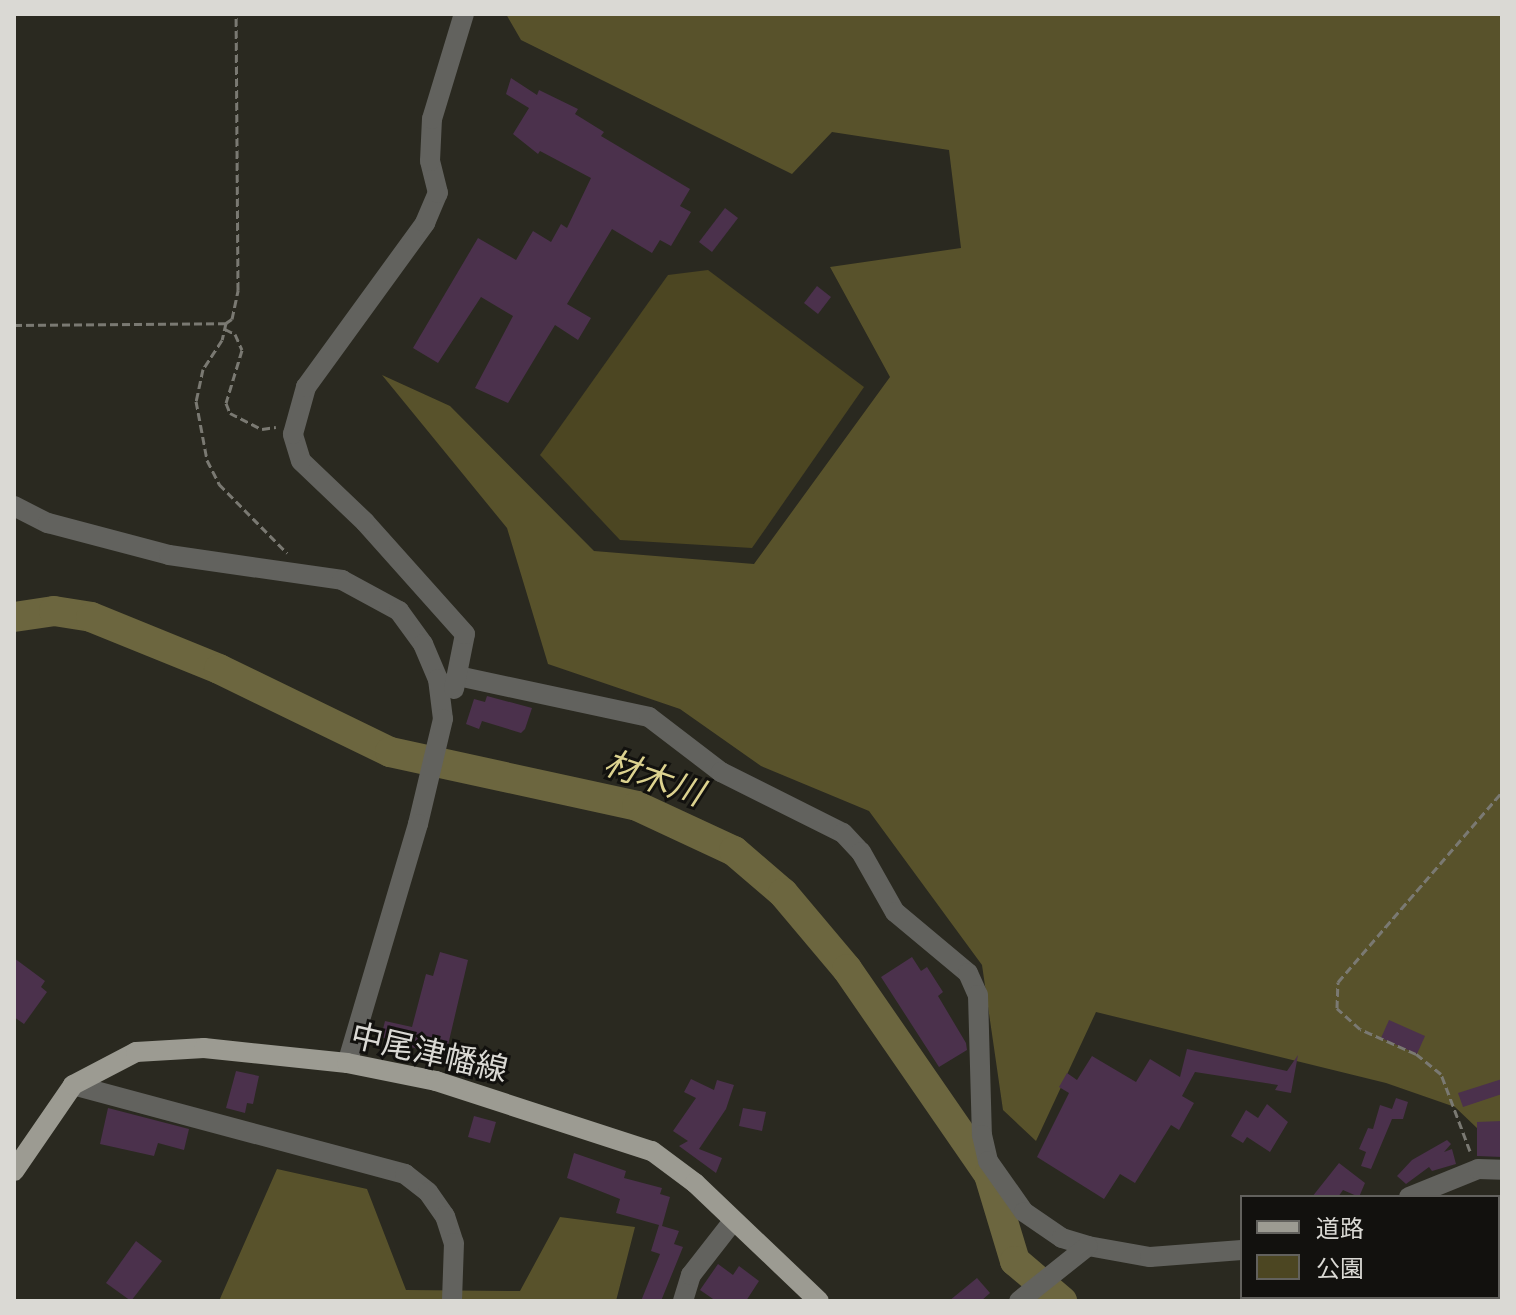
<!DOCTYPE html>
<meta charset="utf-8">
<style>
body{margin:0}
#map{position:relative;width:1516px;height:1315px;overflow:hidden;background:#2a2920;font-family:"Alegreya Sans","Noto Sans JP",sans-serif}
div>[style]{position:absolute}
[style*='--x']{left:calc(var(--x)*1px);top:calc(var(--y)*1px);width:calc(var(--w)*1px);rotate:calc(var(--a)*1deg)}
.green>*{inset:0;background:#4c4622}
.forest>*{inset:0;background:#58522b}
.river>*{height:30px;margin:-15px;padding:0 15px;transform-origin:15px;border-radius:15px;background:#6c663f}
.building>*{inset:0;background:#4b314c}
.path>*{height:3px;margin-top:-1.5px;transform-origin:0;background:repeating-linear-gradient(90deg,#7a7972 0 8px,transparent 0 12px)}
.minor>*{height:20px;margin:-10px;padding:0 10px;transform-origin:10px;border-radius:10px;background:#62625e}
.major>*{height:20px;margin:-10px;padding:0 10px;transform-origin:10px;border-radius:10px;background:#9c9b92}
span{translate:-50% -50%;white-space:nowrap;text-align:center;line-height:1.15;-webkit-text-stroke:6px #12110e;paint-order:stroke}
.street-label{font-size:32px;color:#dad9d4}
.water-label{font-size:34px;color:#dcd28f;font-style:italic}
.frame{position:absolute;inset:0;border:16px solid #dad9d4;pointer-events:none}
.legend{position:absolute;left:1240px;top:1195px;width:260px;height:104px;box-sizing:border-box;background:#12110e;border:2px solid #62615d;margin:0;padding:10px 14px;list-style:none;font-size:24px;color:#dad9d4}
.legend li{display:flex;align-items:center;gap:16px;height:40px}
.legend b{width:40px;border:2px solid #62615d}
</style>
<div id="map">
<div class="green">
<i style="clip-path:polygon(708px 270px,864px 387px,752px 548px,620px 540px,540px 455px,668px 275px)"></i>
</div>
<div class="forest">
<i style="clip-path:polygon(506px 14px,1502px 14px,1502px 1152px,1455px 1107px,1386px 1083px,1096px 1012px,1036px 1141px,1003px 1110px,982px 965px,869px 811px,761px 766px,680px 709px,548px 664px,507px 528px,382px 375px,450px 406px,594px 551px,754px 564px,890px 377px,830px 267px,961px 248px,949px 150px,832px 132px,792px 174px,521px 40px)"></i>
<i style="clip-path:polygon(277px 1169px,367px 1189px,406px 1290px,520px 1291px,560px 1217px,635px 1227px,616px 1301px,219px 1301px)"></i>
</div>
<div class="river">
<i style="--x:14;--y:617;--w:40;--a:-8.5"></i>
<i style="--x:54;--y:611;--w:37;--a:9"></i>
<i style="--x:91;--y:617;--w:138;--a:22.1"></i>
<i style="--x:219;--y:669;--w:190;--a:25.9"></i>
<i style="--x:390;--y:752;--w:253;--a:12.3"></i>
<i style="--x:637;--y:806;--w:107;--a:24.9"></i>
<i style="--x:734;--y:851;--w:65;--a:40.6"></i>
<i style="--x:783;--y:893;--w:99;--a:49.9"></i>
<i style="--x:847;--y:969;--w:250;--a:55.4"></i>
<i style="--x:989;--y:1175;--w:90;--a:73.2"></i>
<i style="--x:1015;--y:1261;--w:62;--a:40.4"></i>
</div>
<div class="building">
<i style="clip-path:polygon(511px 78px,537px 95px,539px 90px,578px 109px,575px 114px,604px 132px,601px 136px,690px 189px,680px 206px,691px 212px,671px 246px,660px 240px,652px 253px,612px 229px,567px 304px,591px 318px,578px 340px,555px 325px,508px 403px,475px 388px,513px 316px,481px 297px,438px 363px,413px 348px,478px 238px,516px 260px,533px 231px,551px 242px,561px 224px,567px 228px,591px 178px,540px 151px,538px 154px,513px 134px,529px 108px,506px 94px)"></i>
<i style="clip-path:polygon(725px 208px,738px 218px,712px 252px,699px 242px)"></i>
<i style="clip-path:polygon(817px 286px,831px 297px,818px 314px,804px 303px)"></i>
<i style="clip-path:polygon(487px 696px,532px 708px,525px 729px,521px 733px,482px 721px,479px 729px,466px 724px,474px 699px,485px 702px)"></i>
<i style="clip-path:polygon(440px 952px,468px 960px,445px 1058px,381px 1037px,385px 1021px,412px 1027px,426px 974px,433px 976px)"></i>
<i style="clip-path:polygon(912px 957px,921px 971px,927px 967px,943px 992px,938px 996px,966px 1043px,967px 1050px,939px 1067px,881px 977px)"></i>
<i style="clip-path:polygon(14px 958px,45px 981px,41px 987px,47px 992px,24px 1024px,14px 1017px)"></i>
<i style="clip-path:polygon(1389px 1020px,1425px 1036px,1417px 1054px,1381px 1038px)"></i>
<i style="clip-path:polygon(1187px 1049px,1287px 1071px,1298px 1055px,1291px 1093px,1275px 1090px,1278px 1085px,1195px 1072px,1182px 1096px,1194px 1103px,1179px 1130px,1171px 1125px,1135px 1183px,1120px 1174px,1104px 1199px,1037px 1157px,1069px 1093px,1059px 1087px,1067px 1073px,1077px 1080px,1092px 1056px,1136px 1082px,1150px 1059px,1180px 1077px)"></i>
<i style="clip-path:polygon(236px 1071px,259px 1076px,253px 1104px,247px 1103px,245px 1113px,226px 1108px)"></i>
<i style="clip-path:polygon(691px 1079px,714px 1090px,717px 1080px,734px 1085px,726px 1109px,699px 1149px,722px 1158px,716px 1173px,679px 1146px,688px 1141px,673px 1131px,696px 1098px,684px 1092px)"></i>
<i style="clip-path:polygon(1502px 1079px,1502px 1094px,1463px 1107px,1458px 1093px)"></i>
<i style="clip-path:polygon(1396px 1098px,1408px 1102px,1403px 1119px,1392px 1119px,1371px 1169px,1361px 1166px,1366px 1152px,1359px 1149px,1368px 1128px,1373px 1129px,1380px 1105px,1392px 1109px)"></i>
<i style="clip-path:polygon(1267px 1104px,1288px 1122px,1270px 1152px,1247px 1137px,1243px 1143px,1231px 1136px,1246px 1110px,1258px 1118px)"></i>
<i style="clip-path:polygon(108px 1108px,189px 1129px,184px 1150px,158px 1143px,154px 1156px,100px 1144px)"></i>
<i style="clip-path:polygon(743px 1108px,766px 1112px,762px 1131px,739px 1126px)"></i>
<i style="clip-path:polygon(474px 1116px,496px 1122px,490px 1143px,468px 1137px)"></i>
<i style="clip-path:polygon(1502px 1121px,1502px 1157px,1477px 1156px,1477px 1122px)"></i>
<i style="clip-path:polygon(1447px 1140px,1451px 1144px,1444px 1152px,1452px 1149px,1456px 1164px,1432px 1171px,1429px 1167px,1406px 1184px,1397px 1176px,1412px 1160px)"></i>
<i style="clip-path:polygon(574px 1153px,626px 1171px,624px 1178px,662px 1188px,660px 1194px,670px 1197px,662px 1226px,679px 1231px,674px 1244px,683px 1247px,661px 1301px,641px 1301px,660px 1254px,651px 1251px,659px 1225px,616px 1213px,620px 1199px,567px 1178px)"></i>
<i style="clip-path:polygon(1339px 1163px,1365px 1183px,1359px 1197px,1343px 1190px,1338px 1197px,1312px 1197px)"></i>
<i style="clip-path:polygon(136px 1241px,162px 1261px,131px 1301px,106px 1283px)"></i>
<i style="clip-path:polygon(718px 1264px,733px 1275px,739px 1266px,759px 1281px,746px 1301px,716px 1301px,700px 1290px)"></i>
<i style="clip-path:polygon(977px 1278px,990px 1293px,981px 1301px,949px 1301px)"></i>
</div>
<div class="path">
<i style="--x:226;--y:323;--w:7;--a:-34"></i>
<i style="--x:232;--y:319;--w:30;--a:-78"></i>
<i style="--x:238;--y:290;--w:276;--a:-90.4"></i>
<i style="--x:14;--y:325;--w:212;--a:-0.5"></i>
<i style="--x:226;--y:323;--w:17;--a:103"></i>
<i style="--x:222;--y:340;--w:35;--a:123"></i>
<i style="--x:203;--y:369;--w:33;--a:102"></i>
<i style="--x:196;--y:401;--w:60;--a:79.4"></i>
<i style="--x:207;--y:460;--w:27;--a:63"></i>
<i style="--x:219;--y:484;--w:97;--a:45.4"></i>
<i style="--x:225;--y:329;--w:11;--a:27"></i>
<i style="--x:235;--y:334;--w:17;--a:66"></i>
<i style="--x:242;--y:350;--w:55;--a:106.8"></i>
<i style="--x:226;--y:403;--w:11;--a:68"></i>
<i style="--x:230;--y:413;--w:36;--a:27"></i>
<i style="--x:262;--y:429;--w:14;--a:-8"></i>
<i style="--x:1470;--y:1151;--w:82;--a:-110.6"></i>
<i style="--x:1441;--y:1074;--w:32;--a:-141"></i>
<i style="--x:1416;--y:1054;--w:61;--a:-155.9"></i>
<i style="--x:1360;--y:1029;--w:31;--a:-138"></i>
<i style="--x:1337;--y:1008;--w:26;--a:-88"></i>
<i style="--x:1338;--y:982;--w:251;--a:-49.2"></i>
</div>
<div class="minor">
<i style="--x:14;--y:506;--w:38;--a:27"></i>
<i style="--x:48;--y:523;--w:125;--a:14.8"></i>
<i style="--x:169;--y:555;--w:175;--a:8.2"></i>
<i style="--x:342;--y:580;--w:65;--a:28.5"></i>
<i style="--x:399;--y:611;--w:41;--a:54"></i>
<i style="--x:423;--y:644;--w:38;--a:67"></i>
<i style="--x:438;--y:679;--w:40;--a:82.9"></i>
<i style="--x:443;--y:719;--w:108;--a:103.4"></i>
<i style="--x:418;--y:824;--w:249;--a:106.5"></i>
<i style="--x:458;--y:676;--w:195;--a:12.1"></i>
<i style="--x:649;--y:717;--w:91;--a:37.4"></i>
<i style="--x:721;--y:772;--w:136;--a:26.6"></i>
<i style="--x:843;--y:833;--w:26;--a:47"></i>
<i style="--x:861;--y:852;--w:69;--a:60.5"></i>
<i style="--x:895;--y:912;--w:95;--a:39.9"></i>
<i style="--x:968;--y:973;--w:24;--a:66"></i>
<i style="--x:978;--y:995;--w:140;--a:88.4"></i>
<i style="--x:982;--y:1135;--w:27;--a:77"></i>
<i style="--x:988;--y:1161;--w:62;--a:54.8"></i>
<i style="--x:1024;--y:1212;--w:46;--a:34.4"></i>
<i style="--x:1062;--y:1238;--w:27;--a:17"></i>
<i style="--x:1088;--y:1246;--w:63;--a:10.1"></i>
<i style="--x:1150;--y:1257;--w:92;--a:-4.4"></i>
<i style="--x:454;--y:689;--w:56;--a:-78.7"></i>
<i style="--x:465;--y:634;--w:150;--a:-131.8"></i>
<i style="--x:365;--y:522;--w:88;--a:-136.4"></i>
<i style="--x:301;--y:461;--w:28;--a:-107"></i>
<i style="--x:293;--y:434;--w:49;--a:-74.5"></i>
<i style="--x:306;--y:387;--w:203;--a:-54"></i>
<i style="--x:425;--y:223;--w:33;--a:-67"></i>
<i style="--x:438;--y:193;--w:33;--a:-104"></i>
<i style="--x:430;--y:161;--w:42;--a:-87.3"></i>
<i style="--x:432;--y:119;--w:110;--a:-73.1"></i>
<i style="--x:73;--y:1085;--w:344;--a:15"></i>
<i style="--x:405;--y:1174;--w:29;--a:38"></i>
<i style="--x:428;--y:1192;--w:29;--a:55"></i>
<i style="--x:445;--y:1216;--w:28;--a:72"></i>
<i style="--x:454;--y:1243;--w:58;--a:92"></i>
<i style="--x:1409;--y:1197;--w:74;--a:-22.1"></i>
<i style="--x:1478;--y:1169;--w:24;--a:2"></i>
<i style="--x:683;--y:1301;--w:27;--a:-73"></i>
<i style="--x:691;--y:1275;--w:68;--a:-52.1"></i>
<i style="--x:1019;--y:1301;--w:88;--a:-38.6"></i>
</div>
<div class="major">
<i style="--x:14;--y:1171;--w:104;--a:-55.5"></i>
<i style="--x:73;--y:1085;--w:71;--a:-27.6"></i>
<i style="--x:136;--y:1052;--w:68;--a:-3.4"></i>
<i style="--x:204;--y:1048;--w:144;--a:6"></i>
<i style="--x:347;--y:1063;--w:91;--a:11.4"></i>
<i style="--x:436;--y:1081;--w:227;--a:18"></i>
<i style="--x:652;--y:1151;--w:54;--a:36.7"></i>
<i style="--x:695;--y:1183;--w:171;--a:43.6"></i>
</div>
<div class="street-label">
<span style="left:429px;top:1054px;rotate:13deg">中尾津幡線</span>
</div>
<div class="water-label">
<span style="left:653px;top:780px;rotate:19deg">材木川</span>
</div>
<div class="frame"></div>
<ul class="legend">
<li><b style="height:10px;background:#9c9b92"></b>道路</li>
<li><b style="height:22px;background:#4c4622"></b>公園</li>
</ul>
</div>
